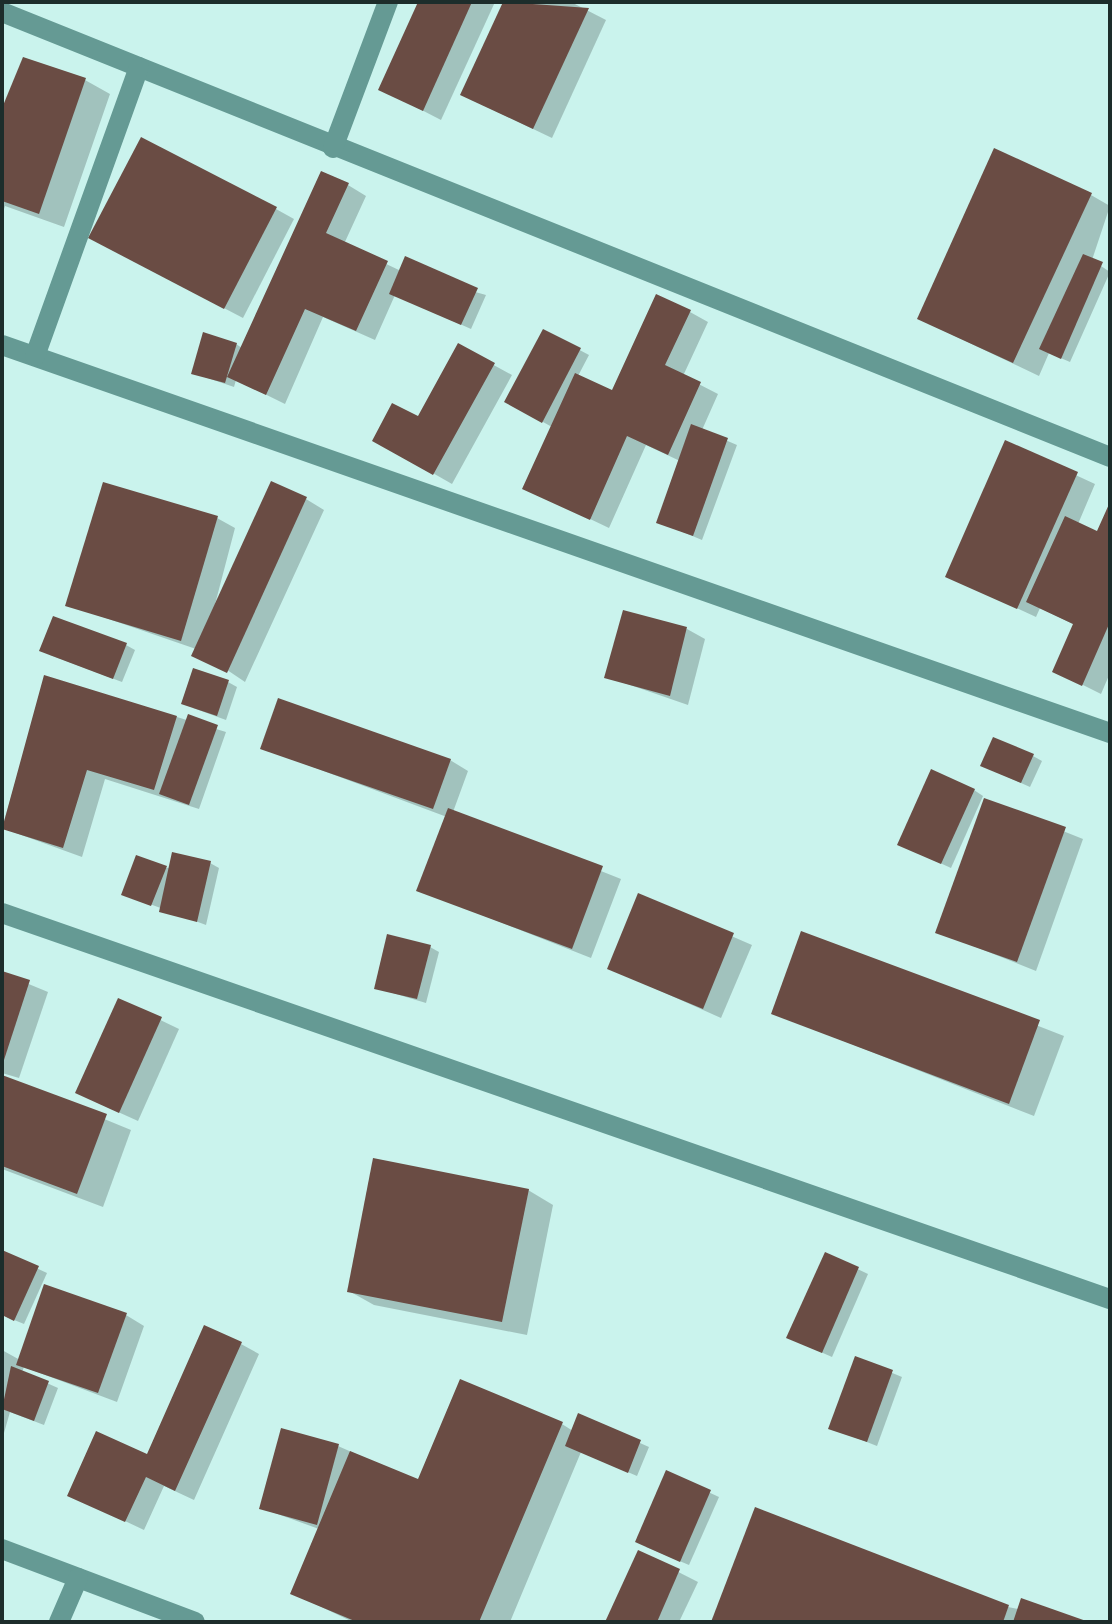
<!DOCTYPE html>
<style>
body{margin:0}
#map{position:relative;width:1112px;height:1624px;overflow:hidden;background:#caf3ed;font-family:"Public Sans",sans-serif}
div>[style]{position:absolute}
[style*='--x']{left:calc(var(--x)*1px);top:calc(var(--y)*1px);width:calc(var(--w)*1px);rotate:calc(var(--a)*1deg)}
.shadow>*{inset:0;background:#0003}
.building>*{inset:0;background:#6a4c44}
.street>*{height:20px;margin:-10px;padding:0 10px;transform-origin:10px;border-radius:10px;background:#659a94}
span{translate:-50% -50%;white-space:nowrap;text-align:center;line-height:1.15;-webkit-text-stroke:8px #ddfefa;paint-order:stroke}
.frame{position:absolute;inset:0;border:4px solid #1d2d2b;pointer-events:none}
</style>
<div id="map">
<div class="shadow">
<i style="clip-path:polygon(421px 2px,495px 2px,441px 120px,381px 89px)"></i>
<i style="clip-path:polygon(505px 2px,571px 2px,606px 20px,552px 138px,462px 95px)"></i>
<i style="clip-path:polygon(85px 80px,110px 94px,64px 227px,5px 206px,2px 215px,2px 110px)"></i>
<i style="clip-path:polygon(348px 185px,366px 196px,344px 244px,401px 271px,486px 295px,471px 329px,395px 295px,375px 340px,323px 317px,285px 404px,236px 380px,234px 387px,193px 373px,236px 344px,242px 348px)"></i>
<i style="clip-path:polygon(1091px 195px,1110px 206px,1092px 260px,1110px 272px,1070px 362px,1049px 353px,1039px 376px,919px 319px)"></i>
<i style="clip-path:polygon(276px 209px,294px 219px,243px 318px,109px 248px)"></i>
<i style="clip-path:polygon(690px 312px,708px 322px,683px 376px,718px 394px,702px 430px,737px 445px,702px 540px,659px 522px,680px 461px,646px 445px,609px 528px,525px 488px,552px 427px,507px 402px,544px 331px,589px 355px,578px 376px,613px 392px)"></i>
<i style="clip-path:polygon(459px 346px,512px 375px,452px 484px,375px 440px,418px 419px)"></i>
<i style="clip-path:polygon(1006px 443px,1095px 484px,1078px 524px,1098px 533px,1110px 507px,1110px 673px,1101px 694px,1055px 671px,1075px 625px,1040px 608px,1036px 617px,948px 576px)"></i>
<i style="clip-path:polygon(306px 499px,324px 510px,245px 682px,196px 649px,68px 605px,217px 518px,235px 528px,213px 612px)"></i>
<i style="clip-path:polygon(687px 629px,705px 639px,688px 705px,607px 677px)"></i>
<i style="clip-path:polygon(126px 645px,135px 650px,122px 682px,50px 655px)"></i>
<i style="clip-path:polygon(46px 677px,226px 732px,199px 809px,105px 779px,82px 857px,2px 828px)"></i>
<i style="clip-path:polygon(228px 682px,237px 687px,226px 720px,193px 708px)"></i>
<i style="clip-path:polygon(262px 748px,450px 760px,468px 771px,453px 812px,621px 879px,591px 958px,419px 890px,447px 817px)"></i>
<i style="clip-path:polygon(1033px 756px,1042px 761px,1030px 787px,992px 770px)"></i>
<i style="clip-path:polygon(974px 790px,983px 796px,951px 868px,909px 849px)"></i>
<i style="clip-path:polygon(985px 800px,1083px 839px,1036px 971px,938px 932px)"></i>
<i style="clip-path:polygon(210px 863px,219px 868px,206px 925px,123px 894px,166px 868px)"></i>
<i style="clip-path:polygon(639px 896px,752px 945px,721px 1018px,609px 968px)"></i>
<i style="clip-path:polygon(802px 933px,1064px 1036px,1034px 1116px,773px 1013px)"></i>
<i style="clip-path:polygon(430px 947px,439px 952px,426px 1003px,376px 988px)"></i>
<i style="clip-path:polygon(2px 973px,48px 992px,19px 1078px,2px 1073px)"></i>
<i style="clip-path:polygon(119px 1000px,179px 1029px,138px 1121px,96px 1102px)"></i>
<i style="clip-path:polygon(2px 1077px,131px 1130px,103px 1207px,2px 1169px)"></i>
<i style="clip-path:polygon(528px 1190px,553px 1205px,527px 1335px,374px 1305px,349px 1291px)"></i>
<i style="clip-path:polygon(2px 1252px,47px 1273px,24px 1324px,2px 1315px)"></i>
<i style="clip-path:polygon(826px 1254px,868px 1274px,832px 1357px,798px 1342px)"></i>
<i style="clip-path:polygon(126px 1315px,144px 1326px,117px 1402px,24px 1367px,22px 1372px,58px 1388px,44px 1425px,10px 1412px,2px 1440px,2px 1350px,20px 1360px)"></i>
<i style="clip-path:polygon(241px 1344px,259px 1354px,194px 1500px,164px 1486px,144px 1530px,70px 1495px,148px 1456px)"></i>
<i style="clip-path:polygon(856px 1358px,902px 1377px,877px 1446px,831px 1428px)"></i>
<i style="clip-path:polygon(579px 1416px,649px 1447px,637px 1476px,581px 1452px,510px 1622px,353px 1622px,292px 1593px,319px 1529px,261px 1508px,338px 1446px,419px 1482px,562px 1424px,573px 1431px)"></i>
<i style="clip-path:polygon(667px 1473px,719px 1497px,689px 1565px,646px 1547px)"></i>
<i style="clip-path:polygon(639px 1552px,698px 1582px,679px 1622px,607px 1622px)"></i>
<i style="clip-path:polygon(1008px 1607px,1084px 1622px,714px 1622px)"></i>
</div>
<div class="building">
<i style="clip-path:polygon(418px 2px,472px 2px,423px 111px,378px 90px)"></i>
<i style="clip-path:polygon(503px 2px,589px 8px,533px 129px,460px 95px)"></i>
<i style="clip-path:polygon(23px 57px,86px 78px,39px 214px,2px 201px,2px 108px)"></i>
<i style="clip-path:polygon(141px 137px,277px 207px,224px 309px,88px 238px)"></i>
<i style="clip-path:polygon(994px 148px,1092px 193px,1013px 363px,917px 319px)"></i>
<i style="clip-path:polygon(321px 171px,349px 183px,326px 233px,388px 261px,356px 331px,305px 309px,266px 395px,227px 377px)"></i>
<i style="clip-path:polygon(1083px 254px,1103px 262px,1061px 359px,1039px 349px)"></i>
<i style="clip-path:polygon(405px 256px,478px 288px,461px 325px,389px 294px)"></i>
<i style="clip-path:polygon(656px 294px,691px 310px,665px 365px,701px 382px,668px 455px,627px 436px,590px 520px,522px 489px,575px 373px,612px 390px)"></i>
<i style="clip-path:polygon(543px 329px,581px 348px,542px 423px,504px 402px)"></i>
<i style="clip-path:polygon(203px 332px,237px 343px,225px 383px,191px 374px)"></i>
<i style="clip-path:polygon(458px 343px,495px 363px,433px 475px,372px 441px,392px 403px,418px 416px)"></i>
<i style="clip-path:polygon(691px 424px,728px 438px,693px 536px,656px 523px)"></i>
<i style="clip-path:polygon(1005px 440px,1078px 472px,1017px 609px,945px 577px)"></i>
<i style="clip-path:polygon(271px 481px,307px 497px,227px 673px,191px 656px)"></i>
<i style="clip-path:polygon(103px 482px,218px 516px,181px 641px,65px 606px)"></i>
<i style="clip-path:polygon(1110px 502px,1110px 622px,1082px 686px,1052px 672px,1073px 624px,1026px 602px,1065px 516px,1097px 531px)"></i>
<i style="clip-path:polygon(623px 610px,687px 627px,670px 696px,604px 678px)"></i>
<i style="clip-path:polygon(53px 616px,127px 643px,113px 679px,39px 651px)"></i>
<i style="clip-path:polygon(193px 668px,229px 680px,217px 716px,181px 704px)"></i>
<i style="clip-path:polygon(44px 675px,177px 716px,154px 790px,87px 770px,63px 848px,2px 829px)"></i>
<i style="clip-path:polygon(278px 698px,451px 759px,433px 809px,260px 749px)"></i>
<i style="clip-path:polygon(188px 714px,218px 725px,189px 805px,159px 794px)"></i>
<i style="clip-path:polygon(993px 737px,1034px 754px,1021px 783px,980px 766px)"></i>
<i style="clip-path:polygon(931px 769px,975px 789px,941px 864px,897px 845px)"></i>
<i style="clip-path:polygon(984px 798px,1066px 827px,1017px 962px,935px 933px)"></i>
<i style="clip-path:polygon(448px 808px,603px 866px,572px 949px,416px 891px)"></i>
<i style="clip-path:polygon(172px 852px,211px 861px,197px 922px,159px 912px)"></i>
<i style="clip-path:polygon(136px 855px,167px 866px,151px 906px,121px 895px)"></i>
<i style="clip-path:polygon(638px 893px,734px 933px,703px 1009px,607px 969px)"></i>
<i style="clip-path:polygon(801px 931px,1040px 1020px,1009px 1104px,771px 1014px)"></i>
<i style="clip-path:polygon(387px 934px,431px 945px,417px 999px,374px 989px)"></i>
<i style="clip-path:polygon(2px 971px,30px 980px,3px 1063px,2px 1063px)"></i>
<i style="clip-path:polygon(118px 998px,162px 1017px,119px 1113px,75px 1093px)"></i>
<i style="clip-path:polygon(2px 1075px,107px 1114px,77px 1194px,2px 1166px)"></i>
<i style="clip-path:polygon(373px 1158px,529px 1189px,502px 1322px,347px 1292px)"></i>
<i style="clip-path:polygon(2px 1250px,39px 1266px,14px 1321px,2px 1315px)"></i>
<i style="clip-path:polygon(825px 1252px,859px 1267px,822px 1353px,786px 1338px)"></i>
<i style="clip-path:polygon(44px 1284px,127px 1313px,98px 1393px,16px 1365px)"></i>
<i style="clip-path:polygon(204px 1325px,242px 1342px,175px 1491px,146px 1477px,125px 1522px,67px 1496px,96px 1431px,147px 1454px)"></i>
<i style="clip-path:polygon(855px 1356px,893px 1370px,867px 1442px,828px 1429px)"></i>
<i style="clip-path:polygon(11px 1366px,49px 1381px,34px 1421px,2px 1409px)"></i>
<i style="clip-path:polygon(460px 1379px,563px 1422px,479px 1622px,357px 1622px,290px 1594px,350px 1451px,418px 1479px)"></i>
<i style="clip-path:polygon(578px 1413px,641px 1440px,628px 1473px,565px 1446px)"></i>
<i style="clip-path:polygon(281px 1428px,339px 1444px,317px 1525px,259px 1509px)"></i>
<i style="clip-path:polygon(666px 1470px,711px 1490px,680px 1562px,635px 1542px)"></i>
<i style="clip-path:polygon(755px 1507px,1009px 1605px,1003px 1622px,711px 1622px)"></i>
<i style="clip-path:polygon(638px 1550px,680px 1569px,657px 1622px,605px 1622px)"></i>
<i style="clip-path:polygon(1021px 1598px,1089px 1622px,1013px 1622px)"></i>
</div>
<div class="street">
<i style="--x:2;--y:12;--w:1194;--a:21.88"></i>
<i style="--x:333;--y:148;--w:156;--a:-69.4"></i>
<i style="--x:2;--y:345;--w:1174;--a:19.3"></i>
<i style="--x:35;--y:356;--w:307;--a:-70.2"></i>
<i style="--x:2;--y:913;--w:1173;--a:19.21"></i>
<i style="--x:2;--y:1549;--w:206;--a:20.7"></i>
<i style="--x:59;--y:1622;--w:48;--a:-66.6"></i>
</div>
<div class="frame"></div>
</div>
